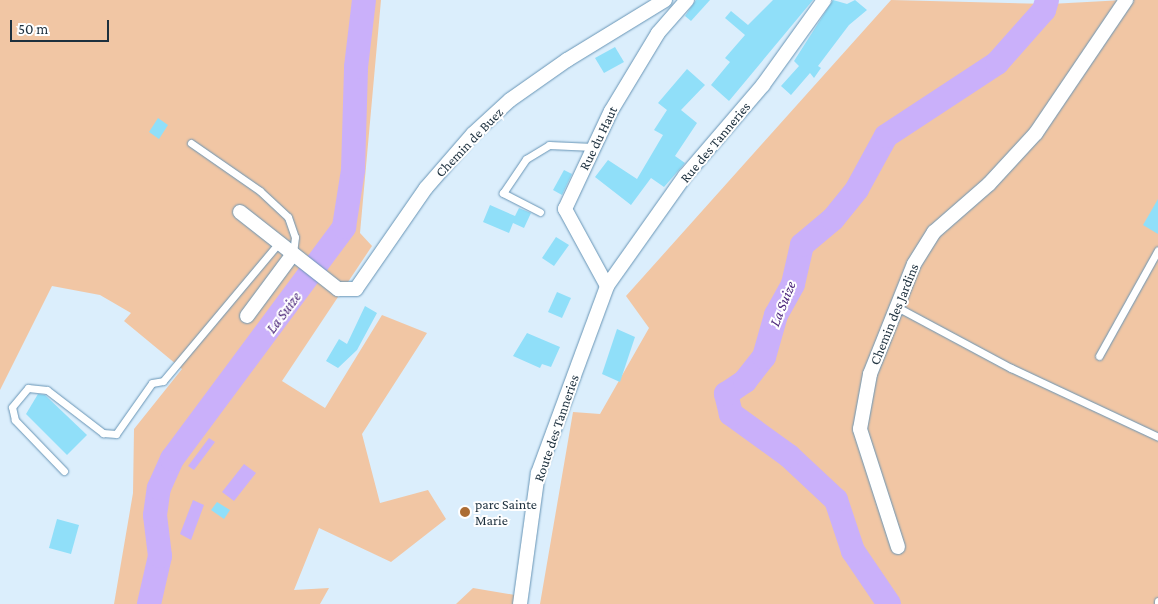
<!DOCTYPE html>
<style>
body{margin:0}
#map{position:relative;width:1158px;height:604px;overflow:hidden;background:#dbeefc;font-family:"Crimson Pro",serif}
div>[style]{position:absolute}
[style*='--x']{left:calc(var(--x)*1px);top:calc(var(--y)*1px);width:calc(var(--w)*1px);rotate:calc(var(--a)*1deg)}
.green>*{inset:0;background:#f1c6a4}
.water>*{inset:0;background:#cab0fa}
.river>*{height:24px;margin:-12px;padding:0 12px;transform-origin:12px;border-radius:12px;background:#cab0fa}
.building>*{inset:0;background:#90dff9}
.roads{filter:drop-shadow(0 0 1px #6794b5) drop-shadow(0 0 1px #6794b5)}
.service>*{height:7px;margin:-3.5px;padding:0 3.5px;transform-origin:3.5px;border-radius:3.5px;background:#fff}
.minor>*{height:14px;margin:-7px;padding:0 7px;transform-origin:7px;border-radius:7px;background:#fff}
.dots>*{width:14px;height:14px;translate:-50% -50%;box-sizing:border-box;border:2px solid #fff;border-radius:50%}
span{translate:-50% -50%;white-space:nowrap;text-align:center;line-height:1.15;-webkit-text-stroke:4px #fff;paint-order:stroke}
.street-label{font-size:14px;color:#1d303e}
.poi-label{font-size:14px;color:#1d303e}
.left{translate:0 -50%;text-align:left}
.water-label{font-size:15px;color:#4b267a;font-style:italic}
.scale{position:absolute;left:10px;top:20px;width:99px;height:22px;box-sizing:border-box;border:2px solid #1d303e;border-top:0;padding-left:6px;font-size:15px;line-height:18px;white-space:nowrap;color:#1d303e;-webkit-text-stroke:4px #fff;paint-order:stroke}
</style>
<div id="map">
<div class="green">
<i style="clip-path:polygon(0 0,381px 0,360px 233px,372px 246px,282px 381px,325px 408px,382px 315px,427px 333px,362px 434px,380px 503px,428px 490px,446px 519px,391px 562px,319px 528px,294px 590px,329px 588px,320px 604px,114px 604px,133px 493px,134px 429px,182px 369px,124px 321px,131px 313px,100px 295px,52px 286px,0 390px)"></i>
<i style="clip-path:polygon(891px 0,1050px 4px,1124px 0,1130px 4px,1133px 0,1158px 0,1158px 604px,540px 604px,573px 412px,600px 414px,649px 328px,626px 296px)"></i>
<i style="clip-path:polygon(473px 588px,515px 595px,513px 604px,456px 604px)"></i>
</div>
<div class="water">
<i style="clip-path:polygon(209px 438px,215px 442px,194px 470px,188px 466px)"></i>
<i style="clip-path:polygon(244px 464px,256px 473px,234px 501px,222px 492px)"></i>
<i style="clip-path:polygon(193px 500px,204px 505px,191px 540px,180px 534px)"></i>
</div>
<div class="river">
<i style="--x:149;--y:604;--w:49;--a:-77.1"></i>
<i style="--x:160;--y:556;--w:41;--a:-97"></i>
<i style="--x:155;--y:515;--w:27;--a:-82"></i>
<i style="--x:159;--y:488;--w:32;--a:-66"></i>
<i style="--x:172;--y:459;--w:289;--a:-53.4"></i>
<i style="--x:344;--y:227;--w:58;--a:-81"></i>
<i style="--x:353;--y:170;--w:103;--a:-88.3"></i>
<i style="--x:356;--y:67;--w:67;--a:-83.2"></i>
<i style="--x:889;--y:604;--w:64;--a:-124.2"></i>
<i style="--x:853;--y:551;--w:54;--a:-108.4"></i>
<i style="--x:836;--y:500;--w:64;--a:-136.9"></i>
<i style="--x:789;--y:456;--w:72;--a:-144.1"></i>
<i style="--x:731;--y:414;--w:21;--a:-104"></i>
<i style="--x:726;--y:394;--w:23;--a:-34"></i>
<i style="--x:745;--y:381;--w:31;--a:-52"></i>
<i style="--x:764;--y:357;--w:44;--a:-74.1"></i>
<i style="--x:776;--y:315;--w:35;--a:-61"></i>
<i style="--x:793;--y:284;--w:40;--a:-77"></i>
<i style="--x:802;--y:245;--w:40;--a:-40"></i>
<i style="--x:833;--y:219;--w:38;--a:-51"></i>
<i style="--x:857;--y:189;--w:60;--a:-61.3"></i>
<i style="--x:886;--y:136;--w:133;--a:-33.3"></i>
<i style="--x:997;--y:63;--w:71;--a:-48.4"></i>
<i style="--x:1044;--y:10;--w:10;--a:-73"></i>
</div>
<div class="building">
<i style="clip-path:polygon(696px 0,710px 0,691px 21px,685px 16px)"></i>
<i style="clip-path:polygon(773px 0,813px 0,729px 101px,711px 85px,730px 62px,725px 58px,745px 35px,725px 18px,731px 11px,748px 25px)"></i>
<i style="clip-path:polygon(833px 0,847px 4px,855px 0,867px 10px,849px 25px,818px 66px,821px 68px,814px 78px,810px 73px,791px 95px,781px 86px,799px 66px,794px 61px)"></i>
<i style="clip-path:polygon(615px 47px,624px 62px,604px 73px,595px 58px)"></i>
<i style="clip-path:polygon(687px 69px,705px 85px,681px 110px,697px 123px,675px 156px,685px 163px,664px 187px,651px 178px,631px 205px,595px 177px,608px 160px,637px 179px,663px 135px,654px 130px,667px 110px,658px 103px)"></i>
<i style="clip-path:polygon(158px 118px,168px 125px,159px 139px,149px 132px)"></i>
<i style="clip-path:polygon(564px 170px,572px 174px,562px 195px,553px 190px)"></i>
<i style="clip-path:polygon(1158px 199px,1158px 234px,1143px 225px)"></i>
<i style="clip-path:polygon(490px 205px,515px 216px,519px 208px,531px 213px,524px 228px,513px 223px,509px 233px,483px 222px)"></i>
<i style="clip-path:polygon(556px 237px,569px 245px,554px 266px,542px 258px)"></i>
<i style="clip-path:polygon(557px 292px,571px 298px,562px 318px,548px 312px)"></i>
<i style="clip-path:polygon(365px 306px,377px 313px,357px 350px,338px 368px,326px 361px,339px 339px,347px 344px)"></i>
<i style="clip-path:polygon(617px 329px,635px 337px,620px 382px,602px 374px)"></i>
<i style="clip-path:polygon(527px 333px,560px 347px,551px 367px,542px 364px,540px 368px,513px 356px)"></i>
<i style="clip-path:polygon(38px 394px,45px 395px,87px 435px,67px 455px,26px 414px)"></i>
<i style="clip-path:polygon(217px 502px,230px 510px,224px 519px,211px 510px)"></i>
<i style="clip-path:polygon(57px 519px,79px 525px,71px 554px,49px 548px)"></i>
</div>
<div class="roads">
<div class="service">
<i style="--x:191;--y:143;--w:84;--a:34.8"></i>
<i style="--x:260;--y:191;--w:38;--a:43"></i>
<i style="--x:288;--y:217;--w:21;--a:71"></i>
<i style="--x:295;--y:237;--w:17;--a:97"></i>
<i style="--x:540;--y:212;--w:42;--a:-152.8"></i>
<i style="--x:503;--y:193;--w:41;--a:-55.9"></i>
<i style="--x:526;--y:159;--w:27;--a:-31"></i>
<i style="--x:549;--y:145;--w:44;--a:2.6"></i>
<i style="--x:897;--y:307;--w:129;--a:28.2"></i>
<i style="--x:1011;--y:368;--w:162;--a:25.1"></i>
<i style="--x:1099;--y:356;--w:121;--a:-60.9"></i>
<i style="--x:64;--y:471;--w:71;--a:-133.9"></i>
<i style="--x:15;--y:420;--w:13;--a:-103"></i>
<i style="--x:12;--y:407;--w:25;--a:-50"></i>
<i style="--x:28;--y:388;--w:19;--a:6"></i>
<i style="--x:47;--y:390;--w:71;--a:37.5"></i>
<i style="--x:103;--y:433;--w:13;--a:4"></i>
<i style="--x:116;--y:434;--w:62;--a:-54.8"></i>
<i style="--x:152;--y:383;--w:11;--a:-10"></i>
<i style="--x:163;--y:381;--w:180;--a:-50"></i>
<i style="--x:1158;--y:604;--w:3;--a:-90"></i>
</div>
<div class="minor">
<i style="--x:240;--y:212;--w:125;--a:38.2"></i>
<i style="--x:338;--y:289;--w:18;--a:0"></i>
<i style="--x:356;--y:289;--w:123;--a:-55.3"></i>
<i style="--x:426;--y:188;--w:72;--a:-49"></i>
<i style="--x:473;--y:134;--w:50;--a:-42.6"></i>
<i style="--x:510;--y:100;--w:70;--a:-35.1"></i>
<i style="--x:567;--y:60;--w:115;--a:-31.5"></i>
<i style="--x:607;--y:286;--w:88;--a:-118.6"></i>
<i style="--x:565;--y:209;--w:108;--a:-64.9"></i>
<i style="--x:611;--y:111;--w:91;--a:-58.9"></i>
<i style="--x:658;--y:33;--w:44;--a:-48.7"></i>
<i style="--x:247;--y:316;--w:77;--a:-53.4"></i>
<i style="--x:898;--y:547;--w:124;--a:-107.9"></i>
<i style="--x:860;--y:429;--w:56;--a:-79.7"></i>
<i style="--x:870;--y:374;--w:118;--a:-68.2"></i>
<i style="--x:914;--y:264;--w:38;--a:-58"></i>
<i style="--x:934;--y:232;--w:73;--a:-41.1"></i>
<i style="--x:989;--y:184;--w:69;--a:-47.3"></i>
<i style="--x:1036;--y:133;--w:161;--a:-55.9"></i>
<i style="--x:520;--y:604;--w:132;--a:-82.2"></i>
<i style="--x:538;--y:473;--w:199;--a:-69.7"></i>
<i style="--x:607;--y:286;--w:135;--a:-54.7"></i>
<i style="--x:685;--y:176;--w:120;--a:-49.4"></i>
<i style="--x:763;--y:85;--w:105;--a:-54.3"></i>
</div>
</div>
<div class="dots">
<i style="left:465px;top:512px;background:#ac6d34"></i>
</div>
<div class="street-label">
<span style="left:598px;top:138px;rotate:-64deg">Rue du Haut</span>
<span style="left:469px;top:142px;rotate:-46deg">Chemin de Buez</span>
<span style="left:715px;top:142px;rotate:-50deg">Rue des Tanneries</span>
<span style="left:894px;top:314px;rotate:-68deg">Chemin des Jardins</span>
<span style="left:556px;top:428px;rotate:-71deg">Route des Tanneries</span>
</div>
<div class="poi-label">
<span class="left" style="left:475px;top:512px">parc Sainte<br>Marie</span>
</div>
<div class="water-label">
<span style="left:783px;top:304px;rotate:-68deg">La Suize</span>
<span style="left:284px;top:313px;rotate:-53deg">La Suize</span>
</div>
<div class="scale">50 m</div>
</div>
